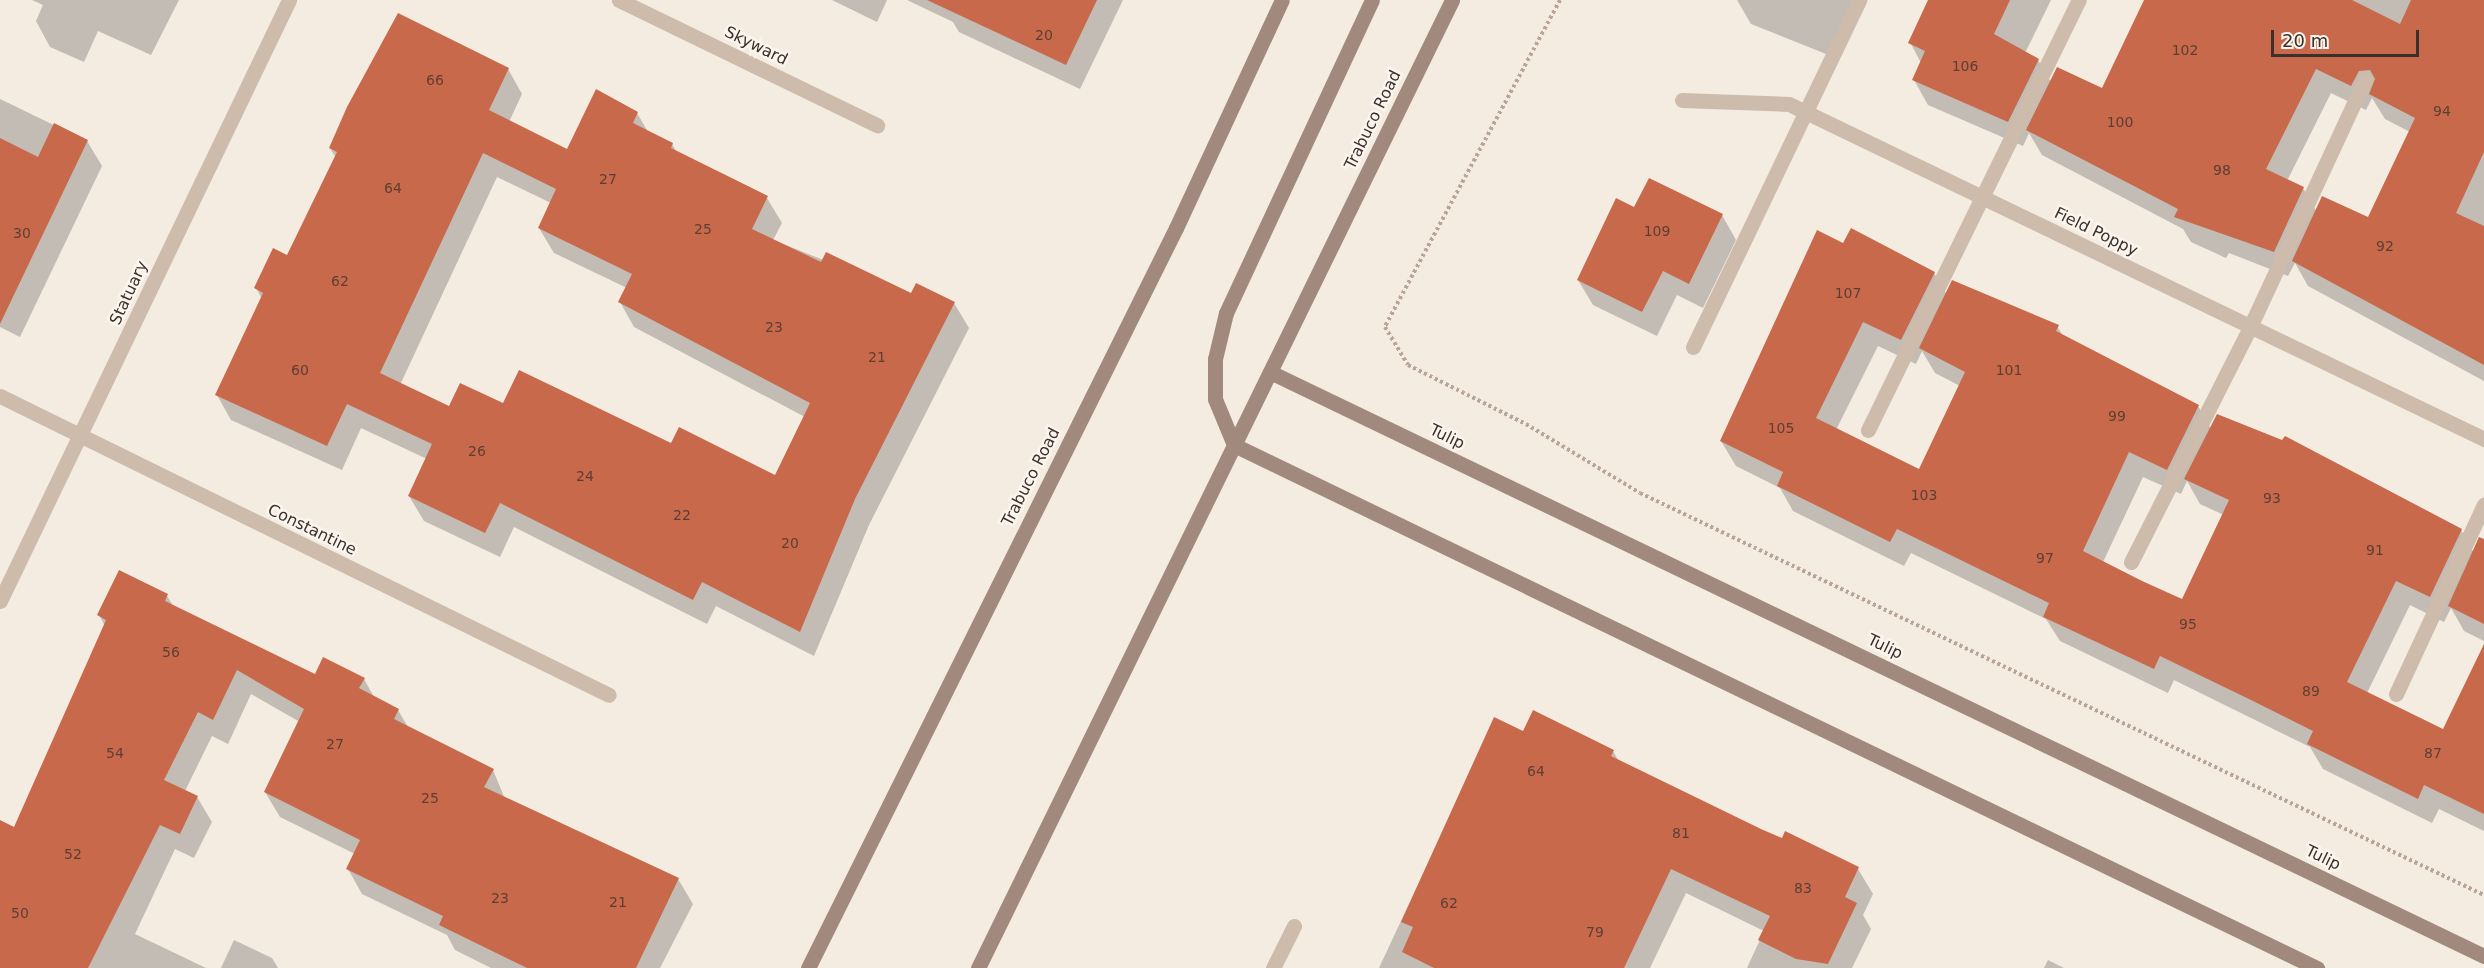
<!DOCTYPE html>
<style>
body{margin:0}
#map{position:relative;width:2484px;height:968px;overflow:hidden;background:#f4ebe1;font-family:"DejaVu Sans",sans-serif}
div>[style]{position:absolute}
[style*='--x']{left:calc(var(--x)*1px);top:calc(var(--y)*1px);width:calc(var(--w)*1px);rotate:calc(var(--a)*1deg)}
.shadow>*{inset:0;background:#0003}
.building>*{inset:0;background:#c8694b}
.path>*{height:4px;margin-top:-2px;transform-origin:0;background:repeating-linear-gradient(90deg,#b9a596 0 3px,transparent 0 6px)}
.lane>*{height:15px;margin:-7.5px;padding:0 7.5px;transform-origin:7.5px;border-radius:7.5px;background:#cdbbac}
.street>*{height:15px;margin:-7.5px;padding:0 7.5px;transform-origin:7.5px;border-radius:7.5px;background:#cdbbac}
.secondary>*{height:15px;margin:-7.5px;padding:0 7.5px;transform-origin:7.5px;border-radius:7.5px;background:#a18a7d}
span{translate:-50% -50%;white-space:nowrap;text-align:center;line-height:1.15;-webkit-text-stroke:5px #fbf5ee;paint-order:stroke}
.number-label{font-size:14px;color:#5e3e33}
.number-label span{-webkit-text-stroke-width:0}
.street-label{font-size:16px;color:#3b302b}
.scale{position:absolute;left:2271px;top:30px;width:148px;height:27px;box-sizing:border-box;border:3px solid #3b302b;border-top:0;padding-left:8px;font-size:18px;line-height:21px;white-space:nowrap;color:#3b302b;-webkit-text-stroke:4px #fbf5ee;paint-order:stroke}
</style>
<div id="map">
<div class="shadow">
<i style="clip-path:polygon(32px 0,179px 0,151px 55px,98px 31px,84px 62px,50px 47px,36px 21px,43px 5px)"></i>
<i style="clip-path:polygon(832px 0,887px 0,877px 22px)"></i>
<i style="clip-path:polygon(907px 0,1123px 0,1080px 89px,959px 32px,953px 22px)"></i>
<i style="clip-path:polygon(1737px 0,1855px 0,1826px 54px,1751px 24px)"></i>
<i style="clip-path:polygon(evenodd,1930px 0,2051px 0,2025px 53px,2038px 60px,2051px 82px,2102px 90px,2145px 0,2484px 0,2484px 381px,2308px 286px,2295px 263px,2288px 276px,2229px 253px,2226px 258px,2191px 242px,2183px 229px,2042px 155px,2029px 133px,2023px 146px,1928px 105px,1914px 80px,1921px 63px,1910px 42px,1930px 0,2331px 93px,2366px 110px,2372px 98px,2385px 119px,2410px 132px,2369px 219px,2316px 211px,2303px 188px,2287px 181px,2331px 93px)"></i>
<i style="clip-path:polygon(evenodd,508px 69px,522px 94px,509px 122px,568px 151px,637px 113px,648px 132px,672px 144px,677px 153px,767px 198px,782px 223px,773px 240px,912px 295px,954px 303px,969px 328px,869px 525px,814px 656px,716px 606px,707px 624px,514px 527px,500px 557px,424px 521px,409px 496px,427px 459px,361px 428px,342px 470px,231px 420px,217px 395px,262px 299px,256px 288px,288px 257px,336px 158px,330px 148px,508px 69px,497px 177px,551px 203px,539px 228px,554px 253px,627px 288px,620px 302px,634px 327px,805px 417px,775px 477px,671px 445px,504px 405px,450px 408px,400px 385px,497px 177px)"></i>
<i style="clip-path:polygon(0 99px,87px 141px,102px 166px,20px 337px,0 327px)"></i>
<i style="clip-path:polygon(1635px 209px,1722px 215px,1736px 240px,1703px 308px,1677px 295px,1657px 336px,1593px 305px,1578px 280px)"></i>
<i style="clip-path:polygon(evenodd,1844px 245px,1934px 273px,1947px 295px,2057px 326px,2063px 336px,2198px 406px,2211px 429px,2461px 530px,2474px 553px,2484px 541px,2484px 641px,2464px 631px,2451px 608px,2444px 622px,2410px 605px,2367px 693px,2444px 731px,2484px 647px,2484px 831px,2439px 809px,2432px 823px,2323px 769px,2310px 747px,2174px 680px,2168px 693px,2060px 641px,2046px 619px,1911px 553px,1904px 566px,1793px 511px,1780px 488px,1736px 466px,1721px 441px,1844px 245px,1878px 346px,1916px 364px,1922px 351px,1935px 373px,1960px 386px,1920px 471px,1836px 430px,1878px 346px,1844px 245px,2143px 477px,2181px 494px,2187px 481px,2200px 504px,2224px 515px,2183px 601px,2103px 562px,2143px 477px)"></i>
<i style="clip-path:polygon(120px 572px,167px 596px,174px 607px,315px 676px,364px 679px,374px 697px,398px 710px,408px 727px,493px 770px,505px 799px,678px 879px,693px 904px,660px 968px,491px 968px,455px 950px,447px 935px,362px 894px,348px 869px,355px 854px,280px 817px,265px 792px,300px 722px,251px 694px,228px 744px,212px 736px,185px 791px,197px 797px,212px 822px,194px 858px,175px 849px,135px 934px,206px 968px,0 968px,0 825px,15px 829px,105px 626px,99px 615px)"></i>
<i style="clip-path:polygon(1495px 719px,1524px 733px,1613px 751px,1619px 762px,1760px 830px,1858px 869px,1873px 894px,1863px 915px,1871px 929px,1852px 968px,1747px 968px,1764px 931px,1686px 893px,1650px 968px,1379px 968px)"></i>
<i style="clip-path:polygon(234px 940px,272px 958px,278px 968px,221px 968px)"></i>
<i style="clip-path:polygon(2048px 960px,2064px 968px,2044px 968px)"></i>
</div>
<div class="building">
<i style="clip-path:polygon(927px 0,1097px 0,1066px 65px)"></i>
<i style="clip-path:polygon(1928px 0,2010px 0,1994px 34px,2039px 59px,2008px 122px,1912px 80px,1925px 51px,1908px 43px)"></i>
<i style="clip-path:polygon(2144px 0,2352px 0,2400px 24px,2411px 0,2484px 0,2484px 152px,2456px 213px,2484px 226px,2484px 365px,2292px 261px,2322px 196px,2368px 217px,2415px 118px,2369px 94px,2375px 79px,2370px 70px,2359px 71px,2351px 86px,2316px 69px,2266px 169px,2304px 187px,2274px 252px,2174px 217px,2178px 209px,2026px 130px,2057px 67px,2102px 88px)"></i>
<i style="clip-path:polygon(evenodd,398px 13px,509px 68px,489px 110px,567px 149px,596px 89px,638px 112px,633px 123px,673px 143px,671px 148px,768px 196px,752px 229px,821px 262px,826px 252px,911px 293px,916px 283px,955px 302px,855px 499px,800px 632px,702px 582px,693px 600px,500px 503px,485px 533px,408px 496px,432px 444px,347px 404px,327px 446px,215px 395px,263px 293px,254px 288px,273px 248px,287px 255px,337px 152px,329px 148px,347px 107px,398px 13px,483px 153px,556px 189px,538px 228px,632px 274px,618px 302px,810px 403px,775px 475px,679px 427px,671px 443px,519px 370px,503px 403px,460px 383px,449px 406px,380px 373px,483px 153px)"></i>
<i style="clip-path:polygon(54px 123px,88px 140px,0 324px,0 138px,38px 157px)"></i>
<i style="clip-path:polygon(1649px 178px,1723px 214px,1689px 284px,1663px 271px,1642px 312px,1577px 280px,1616px 198px,1634px 207px)"></i>
<i style="clip-path:polygon(1851px 228px,1935px 272px,1901px 340px,1863px 322px,1816px 418px,1919px 469px,1965px 372px,1919px 348px,1952px 280px,2059px 325px,2056px 331px,2199px 405px,2167px 470px,2129px 452px,2083px 551px,2142px 581px,2182px 599px,2229px 500px,2184px 479px,2217px 414px,2282px 440px,2285px 436px,2462px 529px,2430px 597px,2396px 581px,2347px 682px,2443px 729px,2484px 644px,2484px 814px,2424px 785px,2418px 799px,2307px 744px,2313px 731px,2251px 700px,2160px 656px,2154px 669px,2043px 617px,2049px 603px,1897px 529px,1890px 542px,1777px 486px,1783px 472px,1720px 441px,1817px 230px,1843px 243px)"></i>
<i style="clip-path:polygon(2479px 537px,2484px 539px,2484px 624px,2448px 606px)"></i>
<i style="clip-path:polygon(119px 570px,168px 594px,165px 601px,315px 674px,323px 657px,365px 678px,359px 688px,399px 709px,394px 719px,494px 769px,484px 787px,679px 878px,636px 968px,527px 968px,439px 925px,443px 916px,346px 869px,360px 840px,264px 792px,304px 709px,237px 670px,213px 720px,198px 712px,164px 780px,198px 796px,180px 834px,160px 825px,88px 968px,0 968px,0 820px,14px 827px,106px 620px,97px 615px)"></i>
<i style="clip-path:polygon(1533px 710px,1614px 750px,1611px 756px,1761px 829px,1782px 838px,1785px 831px,1859px 867px,1845px 897px,1857px 903px,1828px 964px,1796px 959px,1758px 940px,1770px 916px,1671px 869px,1624px 968px,1434px 968px,1402px 952px,1413px 927px,1401px 922px,1494px 717px,1523px 731px)"></i>
</div>
<div class="path">
<i style="--x:1560;--y:0;--w:371;--a:118.2"></i>
<i style="--x:1385;--y:327;--w:44;--a:58.8"></i>
<i style="--x:1408;--y:365;--w:132;--a:26.6"></i>
<i style="--x:1526;--y:424;--w:133;--a:31.2"></i>
<i style="--x:1640;--y:493;--w:935;--a:25.47"></i>
</div>
<div class="lane">
<i style="--x:1693;--y:347;--w:385;--a:-64.4"></i>
<i style="--x:1868;--y:430;--w:479;--a:-63.9"></i>
<i style="--x:2131;--y:562;--w:263;--a:-63.1"></i>
<i style="--x:2250;--y:327;--w:273;--a:-65.1"></i>
<i style="--x:2396;--y:694;--w:209;--a:-65.1"></i>
</div>
<div class="street">
<i style="--x:619;--y:0;--w:287;--a:25.9"></i>
<i style="--x:1682;--y:100;--w:107;--a:2.1"></i>
<i style="--x:1789;--y:104;--w:772;--a:25.73"></i>
<i style="--x:0;--y:396;--w:678;--a:26.15"></i>
<i style="--x:0;--y:601;--w:667;--a:-64.32"></i>
<i style="--x:1273;--y:968;--w:47;--a:-63.4"></i>
</div>
<div class="secondary">
<i style="--x:1270;--y:372;--w:1347;--a:25.69"></i>
<i style="--x:1234;--y:445;--w:1203;--a:25.78"></i>
<i style="--x:1234;--y:445;--w:50;--a:-112.4"></i>
<i style="--x:1215;--y:399;--w:40;--a:-90"></i>
<i style="--x:1215;--y:359;--w:47;--a:-76.6"></i>
<i style="--x:1226;--y:313;--w:345;--a:-65"></i>
<i style="--x:808;--y:968;--w:826;--a:-63.56"></i>
<i style="--x:1176;--y:228;--w:251;--a:-65.1"></i>
<i style="--x:978;--y:968;--w:1078;--a:-63.91"></i>
</div>
<div class="number-label">
<span style="left:1044px;top:35px">20</span>
<span style="left:2185px;top:50px">102</span>
<span style="left:1965px;top:66px">106</span>
<span style="left:435px;top:80px">66</span>
<span style="left:2442px;top:111px">94</span>
<span style="left:2120px;top:122px">100</span>
<span style="left:2222px;top:170px">98</span>
<span style="left:608px;top:179px">27</span>
<span style="left:393px;top:188px">64</span>
<span style="left:703px;top:229px">25</span>
<span style="left:1657px;top:231px">109</span>
<span style="left:22px;top:233px">30</span>
<span style="left:2385px;top:246px">92</span>
<span style="left:340px;top:281px">62</span>
<span style="left:1848px;top:293px">107</span>
<span style="left:774px;top:327px">23</span>
<span style="left:877px;top:357px">21</span>
<span style="left:300px;top:370px">60</span>
<span style="left:2009px;top:370px">101</span>
<span style="left:2117px;top:416px">99</span>
<span style="left:1781px;top:428px">105</span>
<span style="left:477px;top:451px">26</span>
<span style="left:585px;top:476px">24</span>
<span style="left:1924px;top:495px">103</span>
<span style="left:2272px;top:498px">93</span>
<span style="left:682px;top:515px">22</span>
<span style="left:790px;top:543px">20</span>
<span style="left:2375px;top:550px">91</span>
<span style="left:2045px;top:558px">97</span>
<span style="left:2188px;top:624px">95</span>
<span style="left:171px;top:652px">56</span>
<span style="left:2311px;top:691px">89</span>
<span style="left:335px;top:744px">27</span>
<span style="left:115px;top:753px">54</span>
<span style="left:2433px;top:753px">87</span>
<span style="left:1536px;top:771px">64</span>
<span style="left:430px;top:798px">25</span>
<span style="left:1681px;top:833px">81</span>
<span style="left:73px;top:854px">52</span>
<span style="left:1803px;top:888px">83</span>
<span style="left:500px;top:898px">23</span>
<span style="left:618px;top:902px">21</span>
<span style="left:1449px;top:903px">62</span>
<span style="left:20px;top:913px">50</span>
<span style="left:1595px;top:932px">79</span>
</div>
<div class="street-label">
<span style="left:756px;top:46px;rotate:26deg">Skyward</span>
<span style="left:1373px;top:120px;rotate:-64deg">Trabuco Road</span>
<span style="left:2096px;top:232px;rotate:26deg">Field Poppy</span>
<span style="left:129px;top:293px;rotate:-65deg">Statuary</span>
<span style="left:1447px;top:437px;rotate:26deg">Tulip</span>
<span style="left:1031px;top:477px;rotate:-63deg">Trabuco Road</span>
<span style="left:312px;top:530px;rotate:26deg">Constantine</span>
<span style="left:1885px;top:647px;rotate:26deg">Tulip</span>
<span style="left:2323px;top:858px;rotate:26deg">Tulip</span>
</div>
<div class="scale">20 m</div>
</div>
